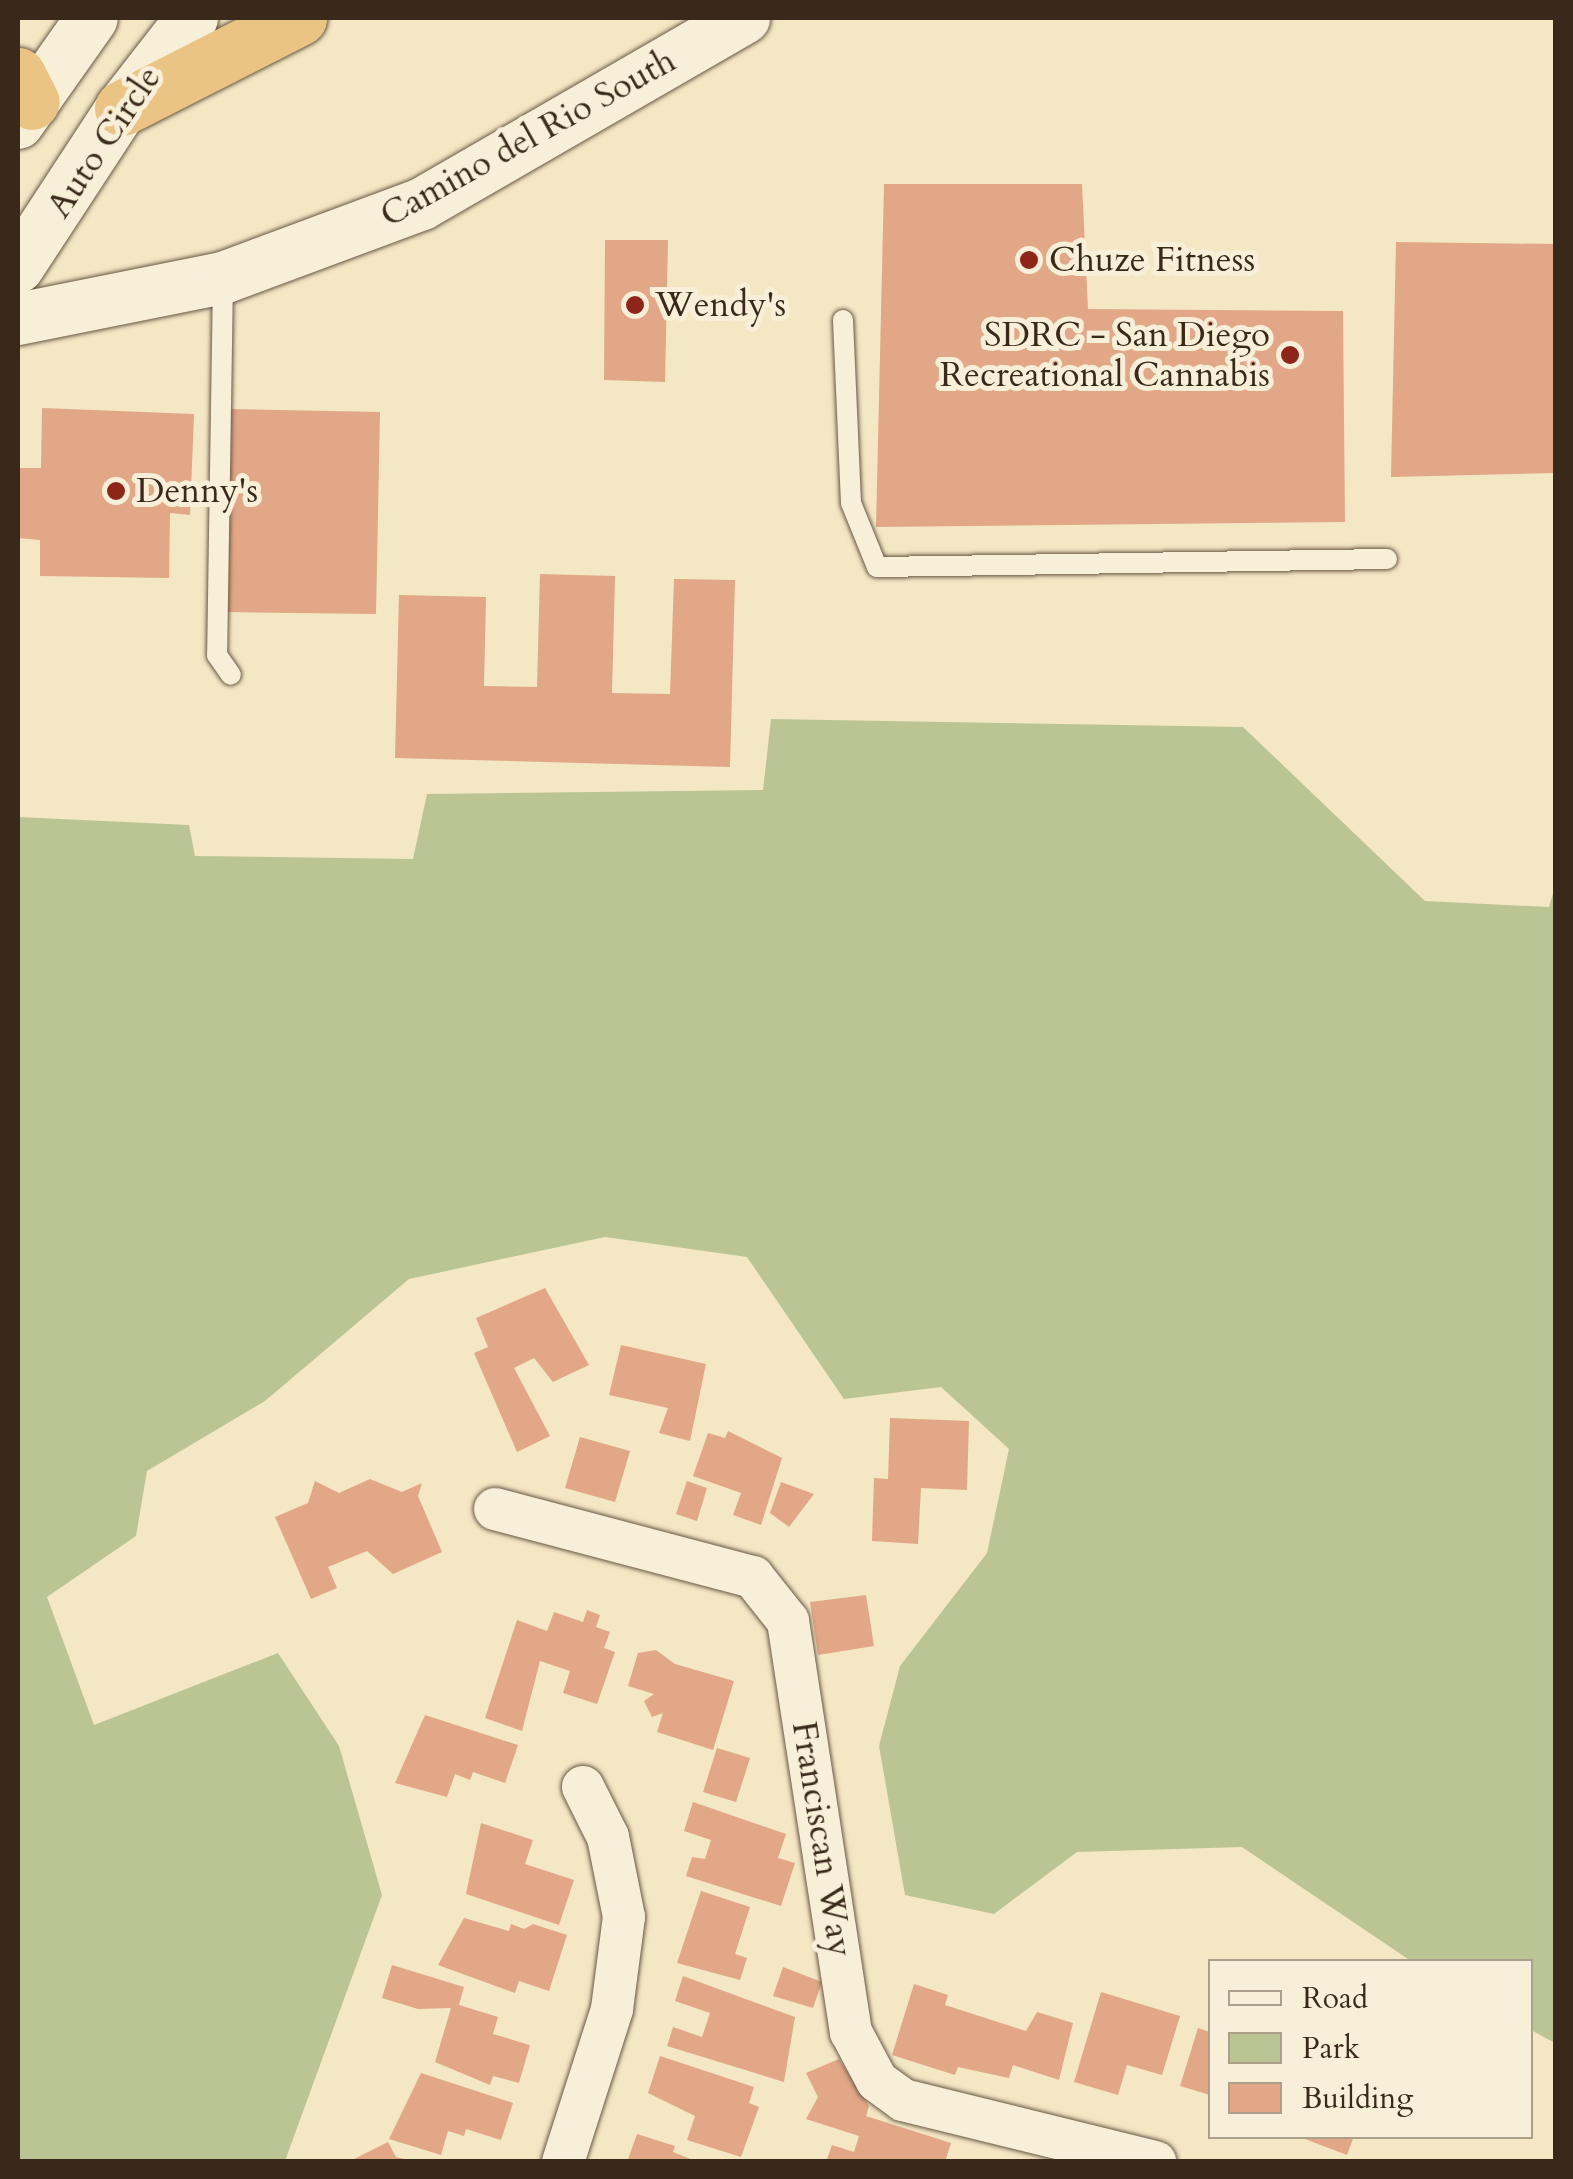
<!DOCTYPE html>
<style>
body{margin:0}
#map{position:relative;width:1573px;height:2179px;overflow:hidden;background:#f4e7c4;font-family:Cardo,serif}
div>[style]{position:absolute}
[style*='--x']{left:calc(var(--x)*1px);top:calc(var(--y)*1px);width:calc(var(--w)*1px);rotate:calc(var(--a)*1deg)}
.green>*{inset:0;background:#bbc594}
.building>*{inset:0;background:#e1a787}
.roads{filter:drop-shadow(0 0 2px #685845) drop-shadow(0 0 2px #685845)}
.service>*{height:20px;margin:-10px;padding:0 10px;transform-origin:10px;border-radius:10px;background:#f8efd9}
.minor>*{height:42px;margin:-21px;padding:0 21px;transform-origin:21px;border-radius:21px;background:#f8efd9}
.tertiary>*{height:52px;margin:-26px;padding:0 26px;transform-origin:26px;border-radius:26px;background:#f8efd9}
.motorway>*{height:55px;margin:-27.5px;padding:0 27.5px;transform-origin:27.5px;border-radius:27.5px;background:#eac482}
.dots>*{width:28px;height:28px;translate:-50% -50%;box-sizing:border-box;border:5px solid #f8efd9;border-radius:50%}
span{translate:-50% -50%;white-space:nowrap;text-align:center;line-height:1.15;-webkit-text-stroke:10px #f8efd9;paint-order:stroke}
.street-label{font-size:35px;color:#39291b}
.poi-label{font-size:35px;color:#39291b}
.left{translate:0 -50%;text-align:left}
.right{translate:-100% -50%;text-align:right}
.frame{position:absolute;inset:0;border:20px solid #39291b;pointer-events:none}
.legend{position:absolute;left:1208px;top:1959px;width:325px;height:180px;box-sizing:border-box;background:#f8efd9;border:2px solid #aca08d;margin:0;padding:12px 18px;list-style:none;font-size:30px;color:#39291b}
.legend li{display:flex;align-items:center;gap:20px;height:50px}
.legend b{width:50px;border:2px solid #aca08d}
</style>
<div id="map">
<div class="green">
<i style="clip-path:polygon(771px 719px,1243px 727px,1425px 901px,1549px 907px,1555px 887px,1555px 2043px,1531px 2030px,1530px 1962px,1411px 1961px,1242px 1847px,1077px 1852px,994px 1914px,905px 1895px,879px 1746px,900px 1666px,987px 1553px,1009px 1449px,941px 1387px,844px 1399px,747px 1257px,605px 1237px,409px 1279px,265px 1401px,147px 1471px,136px 1536px,47px 1597px,94px 1725px,278px 1653px,339px 1746px,382px 1895px,285px 2161px,18px 2161px,18px 817px,189px 825px,195px 856px,413px 859px,427px 794px,763px 790px)"></i>
</div>
<div class="building">
<i style="clip-path:polygon(884px 184px,1082px 184px,1088px 309px,1343px 311px,1345px 522px,876px 527px)"></i>
<i style="clip-path:polygon(605px 240px,668px 240px,665px 382px,604px 380px)"></i>
<i style="clip-path:polygon(1396px 242px,1556px 244px,1556px 473px,1391px 477px)"></i>
<i style="clip-path:polygon(42px 408px,194px 414px,190px 515px,170px 513px,169px 578px,40px 576px,40px 540px,18px 538px,18px 468px,41px 468px)"></i>
<i style="clip-path:polygon(227px 409px,380px 412px,376px 614px,225px 612px)"></i>
<i style="clip-path:polygon(540px 574px,615px 576px,612px 693px,670px 694px,674px 579px,735px 580px,730px 767px,395px 758px,399px 595px,486px 597px,484px 686px,537px 687px)"></i>
<i style="clip-path:polygon(545px 1288px,589px 1365px,553px 1382px,534px 1358px,514px 1368px,550px 1436px,517px 1452px,474px 1353px,488px 1347px,476px 1318px)"></i>
<i style="clip-path:polygon(621px 1345px,706px 1364px,690px 1441px,659px 1433px,668px 1408px,609px 1395px)"></i>
<i style="clip-path:polygon(890px 1418px,969px 1421px,967px 1490px,921px 1488px,918px 1544px,872px 1541px,874px 1478px,888px 1479px)"></i>
<i style="clip-path:polygon(728px 1431px,782px 1458px,761px 1525px,733px 1515px,741px 1493px,693px 1476px,708px 1433px,725px 1438px)"></i>
<i style="clip-path:polygon(580px 1437px,630px 1451px,615px 1502px,565px 1488px)"></i>
<i style="clip-path:polygon(370px 1479px,402px 1492px,422px 1483px,418px 1496px,442px 1552px,393px 1574px,367px 1551px,328px 1567px,337px 1588px,311px 1599px,275px 1517px,308px 1503px,315px 1481px,339px 1493px)"></i>
<i style="clip-path:polygon(687px 1481px,707px 1488px,697px 1521px,676px 1514px)"></i>
<i style="clip-path:polygon(781px 1482px,814px 1494px,789px 1527px,770px 1513px)"></i>
<i style="clip-path:polygon(866px 1595px,874px 1646px,818px 1655px,810px 1602px)"></i>
<i style="clip-path:polygon(587px 1610px,600px 1615px,596px 1627px,610px 1632px,604px 1648px,615px 1652px,597px 1704px,563px 1693px,570px 1671px,540px 1661px,522px 1731px,485px 1718px,517px 1620px,547px 1631px,554px 1612px,583px 1622px)"></i>
<i style="clip-path:polygon(656px 1650px,675px 1664px,734px 1681px,713px 1750px,657px 1732px,663px 1713px,652px 1717px,644px 1701px,654px 1694px,628px 1686px,638px 1653px)"></i>
<i style="clip-path:polygon(425px 1715px,518px 1745px,505px 1783px,473px 1772px,470px 1780px,455px 1774px,447px 1797px,395px 1783px)"></i>
<i style="clip-path:polygon(717px 1748px,750px 1758px,736px 1802px,703px 1792px)"></i>
<i style="clip-path:polygon(693px 1802px,786px 1834px,778px 1858px,795px 1863px,781px 1906px,686px 1876px,692px 1857px,705px 1859px,711px 1840px,684px 1831px)"></i>
<i style="clip-path:polygon(481px 1823px,533px 1840px,525px 1864px,574px 1880px,559px 1925px,466px 1894px)"></i>
<i style="clip-path:polygon(701px 1891px,750px 1907px,735px 1954px,747px 1958px,740px 1980px,677px 1963px)"></i>
<i style="clip-path:polygon(464px 1918px,509px 1931px,511px 1924px,524px 1929px,533px 1924px,567px 1935px,549px 1991px,519px 1981px,515px 1993px,438px 1965px)"></i>
<i style="clip-path:polygon(392px 1965px,464px 1987px,459px 2005px,498px 2017px,493px 2034px,530px 2045px,519px 2083px,493px 2076px,490px 2085px,435px 2062px,451px 2008px,418px 2009px,382px 1998px)"></i>
<i style="clip-path:polygon(783px 1967px,822px 1982px,813px 2008px,773px 1996px)"></i>
<i style="clip-path:polygon(683px 1976px,795px 2017px,784px 2082px,667px 2046px,673px 2027px,702px 2037px,710px 2013px,675px 2001px)"></i>
<i style="clip-path:polygon(914px 1984px,948px 1995px,945px 2005px,1026px 2031px,1037px 2012px,1073px 2023px,1059px 2080px,1013px 2065px,1009px 2078px,958px 2067px,955px 2075px,892px 2055px)"></i>
<i style="clip-path:polygon(1101px 1992px,1180px 2016px,1162px 2075px,1127px 2065px,1118px 2095px,1074px 2082px)"></i>
<i style="clip-path:polygon(1198px 2028px,1210px 2032px,1210px 2095px,1180px 2086px)"></i>
<i style="clip-path:polygon(660px 2056px,754px 2087px,749px 2103px,759px 2107px,741px 2157px,687px 2140px,695px 2116px,648px 2093px)"></i>
<i style="clip-path:polygon(839px 2059px,869px 2106px,866px 2116px,951px 2143px,945px 2162px,826px 2162px,832px 2145px,854px 2152px,859px 2136px,806px 2119px,818px 2097px,806px 2073px)"></i>
<i style="clip-path:polygon(421px 2073px,513px 2103px,501px 2140px,466px 2129px,464px 2136px,448px 2131px,441px 2155px,389px 2139px)"></i>
<i style="clip-path:polygon(637px 2134px,675px 2146px,673px 2152px,698px 2162px,627px 2162px)"></i>
<i style="clip-path:polygon(1297px 2136px,1354px 2136px,1347px 2155px)"></i>
<i style="clip-path:polygon(388px 2142px,396px 2157px,416px 2162px,348px 2162px)"></i>
</div>
<div class="roads">
<div class="service">
<i style="--x:223;--y:280;--w:375;--a:90.9"></i>
<i style="--x:217;--y:655;--w:24;--a:55"></i>
<i style="--x:843;--y:320;--w:183;--a:87.5"></i>
<i style="--x:851;--y:503;--w:69;--a:67.9"></i>
<i style="--x:877;--y:567;--w:510;--a:-0.9"></i>
</div>
<div class="minor">
<i style="--x:495;--y:1509;--w:267;--a:14.8"></i>
<i style="--x:753;--y:1577;--w:56;--a:51.5"></i>
<i style="--x:788;--y:1621;--w:416;--a:81.3"></i>
<i style="--x:851;--y:2032;--w:55;--a:62"></i>
<i style="--x:877;--y:2081;--w:32;--a:36"></i>
<i style="--x:903;--y:2100;--w:260;--a:13.8"></i>
<i style="--x:563;--y:2162;--w:161;--a:-72.2"></i>
<i style="--x:612;--y:2009;--w:93;--a:-82.6"></i>
<i style="--x:624;--y:1917;--w:82;--a:-101.3"></i>
<i style="--x:608;--y:1837;--w:56;--a:-116.6"></i>
</div>
<div class="tertiary">
<i style="--x:18;--y:123;--w:128;--a:-54.8"></i>
<i style="--x:18;--y:267;--w:190;--a:-56.8"></i>
<i style="--x:122;--y:108;--w:114;--a:-52.1"></i>
<i style="--x:18;--y:319;--w:209;--a:-11.3"></i>
<i style="--x:223;--y:278;--w:212;--a:-20.4"></i>
<i style="--x:422;--y:204;--w:372;--a:-30"></i>
</div>
<div class="motorway">
<i style="--x:18;--y:75;--w:30;--a:63"></i>
<i style="--x:122;--y:108;--w:199;--a:-27"></i>
</div>
</div>
<div class="dots">
<i style="left:1029px;top:260px;background:#8f2418"></i>
<i style="left:635px;top:305px;background:#8f2418"></i>
<i style="left:1290px;top:355px;background:#8f2418"></i>
<i style="left:116px;top:491px;background:#8f2418"></i>
</div>
<div class="street-label">
<span style="left:528px;top:138px;rotate:-29deg">Camino del Rio South</span>
<span style="left:104px;top:142px;rotate:-56deg">Auto Circle</span>
<span style="left:822px;top:1839px;rotate:81deg">Franciscan Way</span>
</div>
<div class="poi-label">
<span class="left" style="left:1049px;top:260px">Chuze Fitness</span>
<span class="left" style="left:655px;top:305px">Wendy's</span>
<span class="right" style="left:1270px;top:355px">SDRC - San Diego<br>Recreational Cannabis</span>
<span class="left" style="left:136px;top:491px">Denny's</span>
</div>
<div class="frame"></div>
<ul class="legend">
<li><b style="height:12px;background:#f8efd9"></b>Road</li>
<li><b style="height:28px;background:#bbc594"></b>Park</li>
<li><b style="height:28px;background:#e1a787"></b>Building</li>
</ul>
</div>
